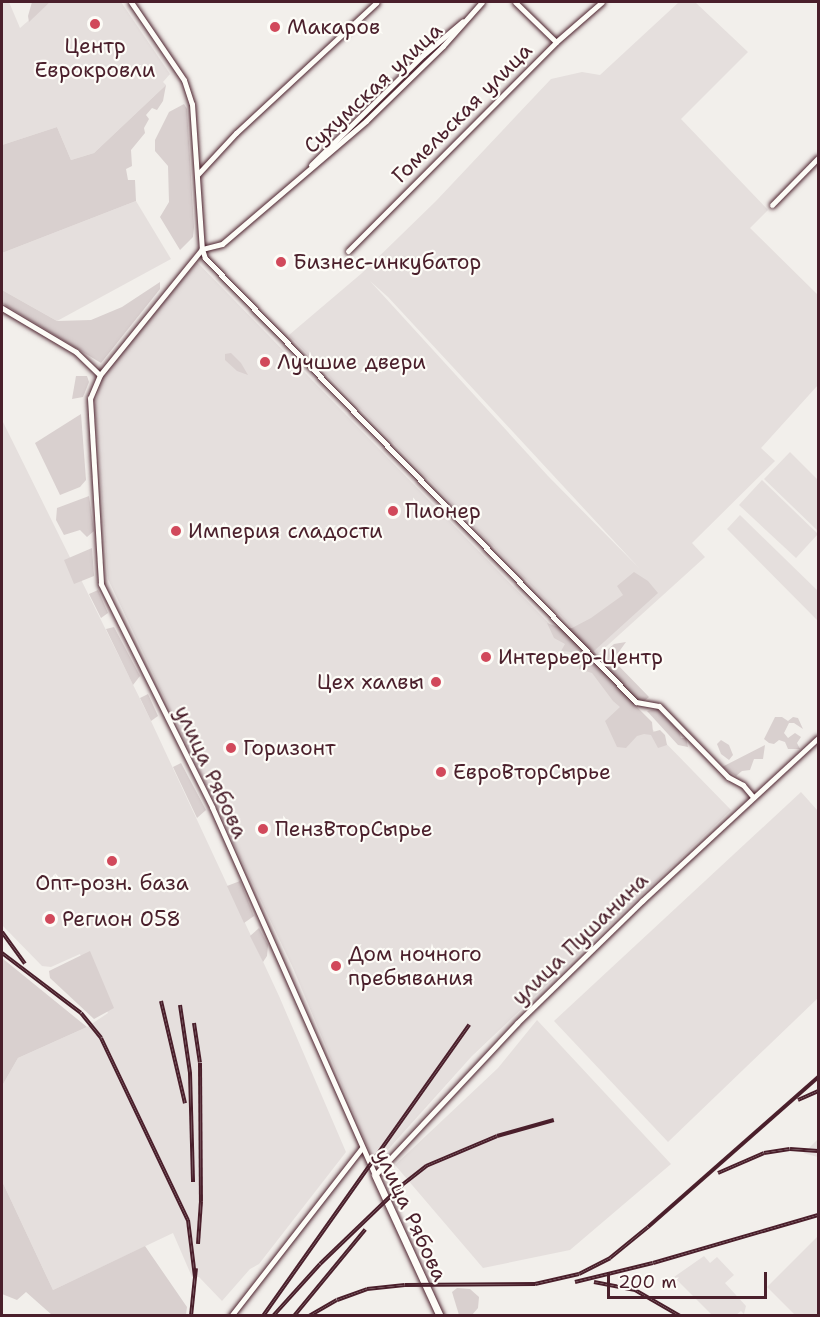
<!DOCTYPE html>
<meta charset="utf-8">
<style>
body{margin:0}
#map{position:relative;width:820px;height:1317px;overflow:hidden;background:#f2efeb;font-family:"Shantell Sans",sans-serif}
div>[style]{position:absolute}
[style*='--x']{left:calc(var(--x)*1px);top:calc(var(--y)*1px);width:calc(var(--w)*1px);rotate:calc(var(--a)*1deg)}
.built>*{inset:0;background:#e5dfdd}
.green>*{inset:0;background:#d9d0cf}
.roads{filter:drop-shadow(0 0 2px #4a1f2b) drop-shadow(0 0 2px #4a1f2b)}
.minor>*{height:5px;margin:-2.5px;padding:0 2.5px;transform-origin:2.5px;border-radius:2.5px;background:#fdfcf7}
.major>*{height:7px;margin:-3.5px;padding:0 3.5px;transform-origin:3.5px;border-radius:3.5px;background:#fdfcf7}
.rail>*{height:4px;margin-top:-2px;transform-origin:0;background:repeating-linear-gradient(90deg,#fdfcf7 0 4.5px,#4a1f2b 0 9px);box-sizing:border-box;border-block:2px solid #4a1f2b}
.dots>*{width:16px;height:16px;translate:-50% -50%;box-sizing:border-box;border:3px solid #fdfcf7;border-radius:50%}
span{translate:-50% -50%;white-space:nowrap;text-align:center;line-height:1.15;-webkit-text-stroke:4.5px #fdfcf7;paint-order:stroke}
.poi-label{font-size:21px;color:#4a1f2b}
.left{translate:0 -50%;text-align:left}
.right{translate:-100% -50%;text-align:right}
.street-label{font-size:21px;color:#4a1f2b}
.frame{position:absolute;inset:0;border:3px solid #4a1f2b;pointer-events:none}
.scale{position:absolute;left:607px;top:1272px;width:160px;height:27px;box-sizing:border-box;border:3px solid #4a1f2b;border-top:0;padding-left:8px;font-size:18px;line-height:21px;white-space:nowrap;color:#4a1f2b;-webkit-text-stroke:4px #fdfcf7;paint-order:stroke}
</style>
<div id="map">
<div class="built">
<i style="clip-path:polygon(2px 2px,9px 2px,20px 28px,50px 2px,121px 2px,170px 74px,163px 82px,166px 85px,94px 153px,71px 160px,57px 127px,2px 145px)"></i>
<i style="clip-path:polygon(evenodd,679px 2px,695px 2px,748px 52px,681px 119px,768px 210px,750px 228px,818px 295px,818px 385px,761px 448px,775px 461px,692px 543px,705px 557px,598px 654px,289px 335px,362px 273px,436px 201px,551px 79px,582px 72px,600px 75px,679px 2px,370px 281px,388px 297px,639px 568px,548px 476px,370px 281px)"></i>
<i style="clip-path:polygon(136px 201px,171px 259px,57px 321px,2px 290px,2px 253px)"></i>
<i style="clip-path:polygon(197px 262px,731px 810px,472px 1056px,375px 1164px,293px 968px,108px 579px,95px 405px,102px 378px)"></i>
<i style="clip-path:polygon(2px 420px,151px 721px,279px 996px,346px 1152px,259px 1264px,250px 1269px,222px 1301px,199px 1277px,192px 1277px,173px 1233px,53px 1290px,2px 1181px,2px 1086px,18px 1058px,87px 1027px,108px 1013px,80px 954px,51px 967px,42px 966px,2px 925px)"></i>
<i style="clip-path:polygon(790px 452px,818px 480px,818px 531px,764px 479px)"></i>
<i style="clip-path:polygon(762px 480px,818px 534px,796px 558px,739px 505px)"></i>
<i style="clip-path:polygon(740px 515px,818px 591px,818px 621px,727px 529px)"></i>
<i style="clip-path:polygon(801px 792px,818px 811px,818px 998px,668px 1142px,554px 1021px)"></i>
<i style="clip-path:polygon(537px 1020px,671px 1164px,570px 1250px,483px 1268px,395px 1165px,498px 1068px)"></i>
<i style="clip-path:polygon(818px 1139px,818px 1157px,803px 1153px,807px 1150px)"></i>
<i style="clip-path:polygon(818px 1236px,818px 1315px,795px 1315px,767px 1287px)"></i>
<i style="clip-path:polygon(704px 1256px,710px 1263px,717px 1257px,734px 1275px,725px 1283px,746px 1306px,744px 1314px,741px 1311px,736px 1315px,712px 1315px,674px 1277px)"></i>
</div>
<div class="green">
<i style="clip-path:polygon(32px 2px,50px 2px,29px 22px,28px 16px)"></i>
<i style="clip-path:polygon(166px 85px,163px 101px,157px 110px,152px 108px,146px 115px,149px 119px,144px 128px,145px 133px,131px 150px,132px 166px,126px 169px,128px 180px,135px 180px,136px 201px,2px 253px,2px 145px,57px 127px,71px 160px,94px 153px)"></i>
<i style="clip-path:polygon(184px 104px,187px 109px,194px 227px,193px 237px,180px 250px,160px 217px,169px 202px,168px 166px,155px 151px,155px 140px,169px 112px)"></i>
<i style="clip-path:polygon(160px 282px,160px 289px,101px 363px,2px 303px,2px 290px,57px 321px,91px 320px,122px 307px)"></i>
<i style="clip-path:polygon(231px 353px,241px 363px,248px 375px,237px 371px,225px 360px,225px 354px)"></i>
<i style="clip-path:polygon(76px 376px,87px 376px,89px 382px,83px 397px,72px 399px)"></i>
<i style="clip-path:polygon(81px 414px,86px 480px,80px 487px,60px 495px,35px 443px)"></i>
<i style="clip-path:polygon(89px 496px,94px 531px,87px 537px,80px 530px,64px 535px,56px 520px,57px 508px)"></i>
<i style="clip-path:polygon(92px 548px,94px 576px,74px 584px,64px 560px)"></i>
<i style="clip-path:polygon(634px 572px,648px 581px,658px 593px,594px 651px,598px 658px,614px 644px,626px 642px,613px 660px,649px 697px,637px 707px,652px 722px,653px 732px,660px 730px,665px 735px,667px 745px,658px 748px,651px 735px,644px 734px,637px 736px,626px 748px,617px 747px,605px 721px,620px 707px,613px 701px,592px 673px,579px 669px,580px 664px,571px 652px,561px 651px,565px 644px,554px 638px,547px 623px,561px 628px,572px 628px,591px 618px,623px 595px,617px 586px)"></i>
<i style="clip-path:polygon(98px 590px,108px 613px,101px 618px,89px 594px)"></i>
<i style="clip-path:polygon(114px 627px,140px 676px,133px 685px,106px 629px)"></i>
<i style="clip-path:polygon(148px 694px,158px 716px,151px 721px,140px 698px)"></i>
<i style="clip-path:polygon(657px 709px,679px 731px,681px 738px,686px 738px,688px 747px,678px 745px,647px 711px)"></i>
<i style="clip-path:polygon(775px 717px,782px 717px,788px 721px,793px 717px,798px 718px,803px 729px,794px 723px,789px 723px,784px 733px,788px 738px,795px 733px,801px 737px,797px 743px,800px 749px,788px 749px,785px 742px,779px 740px,774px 744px,769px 743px,764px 739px)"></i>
<i style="clip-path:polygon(721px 740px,729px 745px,733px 755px,729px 760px,721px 754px,717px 744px)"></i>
<i style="clip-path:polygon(765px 745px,763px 759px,754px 759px,750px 770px,742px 771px,736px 776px,722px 767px)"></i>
<i style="clip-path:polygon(181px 763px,206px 810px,197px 818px,173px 767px)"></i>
<i style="clip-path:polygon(240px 881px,254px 916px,244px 923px,227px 886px)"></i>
<i style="clip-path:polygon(259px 928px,268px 945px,267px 956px,263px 962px,250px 936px)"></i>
<i style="clip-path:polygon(90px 951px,114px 1008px,94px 1019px,50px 978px,49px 971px)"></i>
<i style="clip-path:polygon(2px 958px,87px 1027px,18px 1058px,2px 1086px)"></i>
<i style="clip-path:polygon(2px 1181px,53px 1290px,145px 1246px,187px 1307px,186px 1315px,52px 1315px,26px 1292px,17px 1300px,2px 1294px)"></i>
<i style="clip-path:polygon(457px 1288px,470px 1289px,479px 1297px,478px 1308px,472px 1315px,459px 1315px,452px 1292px)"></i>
</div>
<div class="roads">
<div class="minor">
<i style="--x:131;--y:2;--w:94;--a:55.8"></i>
<i style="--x:184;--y:80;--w:25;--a:72"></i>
<i style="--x:192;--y:104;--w:145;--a:86.1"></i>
<i style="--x:202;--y:249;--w:162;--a:129"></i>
<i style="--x:100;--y:375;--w:25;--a:113"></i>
<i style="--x:90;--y:398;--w:186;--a:86.6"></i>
<i style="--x:101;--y:584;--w:249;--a:63.5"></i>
<i style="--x:212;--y:807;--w:402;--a:66.1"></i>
<i style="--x:375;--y:1175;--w:208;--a:-46.9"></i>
<i style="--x:517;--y:1023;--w:175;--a:-44.3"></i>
<i style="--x:642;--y:901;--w:240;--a:-42.8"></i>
<i style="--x:482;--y:2;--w:59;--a:131.6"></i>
<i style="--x:443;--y:46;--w:107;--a:135.8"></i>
<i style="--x:366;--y:121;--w:189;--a:139.5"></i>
<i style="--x:222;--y:244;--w:21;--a:166"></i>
<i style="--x:202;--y:249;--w:9;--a:72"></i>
<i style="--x:205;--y:258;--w:619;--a:45.85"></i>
<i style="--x:636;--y:702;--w:23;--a:10"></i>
<i style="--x:659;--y:706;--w:99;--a:45.8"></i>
<i style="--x:728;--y:777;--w:17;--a:28"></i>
<i style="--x:743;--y:785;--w:16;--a:50"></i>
<i style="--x:515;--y:2;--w:57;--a:44.3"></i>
<i style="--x:311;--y:165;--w:157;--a:-44.5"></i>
<i style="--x:423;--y:55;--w:52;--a:-40.4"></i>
<i style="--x:198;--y:174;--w:56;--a:-47.2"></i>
<i style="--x:236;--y:133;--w:192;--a:-42.9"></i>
<i style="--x:772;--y:205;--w:66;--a:-45.6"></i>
<i style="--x:348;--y:251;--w:295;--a:-45.1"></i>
<i style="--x:556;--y:42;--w:61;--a:-41"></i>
<i style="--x:2;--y:308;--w:86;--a:30.7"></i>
<i style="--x:76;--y:352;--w:33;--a:44"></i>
<i style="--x:231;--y:1316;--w:213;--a:-52.1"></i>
</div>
<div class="major">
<i style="--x:375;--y:1175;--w:155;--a:65.3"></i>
</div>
</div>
<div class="rail">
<i style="--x:2;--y:932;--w:39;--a:54"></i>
<i style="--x:2;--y:953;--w:99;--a:37.2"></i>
<i style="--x:81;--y:1013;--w:32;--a:51"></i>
<i style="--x:101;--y:1038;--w:202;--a:64.5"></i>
<i style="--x:188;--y:1220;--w:57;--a:83"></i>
<i style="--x:161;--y:1001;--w:105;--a:76.8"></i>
<i style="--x:180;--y:1005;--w:69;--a:81.6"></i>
<i style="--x:190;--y:1073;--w:109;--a:88.4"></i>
<i style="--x:194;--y:1023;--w:40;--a:81.5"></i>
<i style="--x:200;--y:1063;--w:138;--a:89.6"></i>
<i style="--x:201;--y:1201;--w:43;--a:94"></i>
<i style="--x:798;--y:1100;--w:22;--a:-24"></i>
<i style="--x:718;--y:1173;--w:50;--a:-23.5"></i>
<i style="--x:764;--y:1153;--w:26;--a:-9"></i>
<i style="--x:790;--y:1149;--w:28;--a:4"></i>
<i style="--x:575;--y:1282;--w:80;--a:-13.7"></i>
<i style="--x:653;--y:1263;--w:172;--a:-16.2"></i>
<i style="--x:594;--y:1282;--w:42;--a:11"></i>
<i style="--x:635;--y:1290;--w:52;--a:30"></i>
<i style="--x:191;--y:1316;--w:48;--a:-84.1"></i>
<i style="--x:263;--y:1316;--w:357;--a:-54.7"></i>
<i style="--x:273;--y:1316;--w:70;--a:-47.9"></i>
<i style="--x:320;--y:1264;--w:114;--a:-43.9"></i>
<i style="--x:402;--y:1185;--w:31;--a:-38"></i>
<i style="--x:426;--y:1166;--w:77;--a:-22.9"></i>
<i style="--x:497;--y:1136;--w:59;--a:-15.7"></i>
<i style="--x:294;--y:1316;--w:112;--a:-50.5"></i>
<i style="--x:309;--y:1316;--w:32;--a:-30"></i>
<i style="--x:337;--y:1300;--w:32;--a:-20"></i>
<i style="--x:367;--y:1289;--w:38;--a:-6"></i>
<i style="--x:405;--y:1285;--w:130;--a:-0.4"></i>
<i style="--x:535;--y:1284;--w:45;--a:-12.8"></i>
<i style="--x:579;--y:1274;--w:35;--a:-27"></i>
<i style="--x:610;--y:1258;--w:49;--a:-39.2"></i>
<i style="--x:648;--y:1227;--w:227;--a:-41.4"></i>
</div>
<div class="dots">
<i style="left:95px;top:24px;background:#d1495b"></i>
<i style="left:275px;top:27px;background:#d1495b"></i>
<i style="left:281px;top:262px;background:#d1495b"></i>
<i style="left:265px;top:362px;background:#d1495b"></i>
<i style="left:393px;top:511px;background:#d1495b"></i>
<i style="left:176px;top:531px;background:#d1495b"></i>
<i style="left:486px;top:657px;background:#d1495b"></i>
<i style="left:436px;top:682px;background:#d1495b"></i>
<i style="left:231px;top:748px;background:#d1495b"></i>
<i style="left:441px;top:772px;background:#d1495b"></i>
<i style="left:263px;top:829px;background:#d1495b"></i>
<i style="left:112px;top:861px;background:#d1495b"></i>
<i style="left:50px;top:919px;background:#d1495b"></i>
<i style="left:336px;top:966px;background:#d1495b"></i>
</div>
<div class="poi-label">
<span class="left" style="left:287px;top:27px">Макаров</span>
<span style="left:95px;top:58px">Центр<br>Еврокровли</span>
<span class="left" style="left:293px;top:262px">Бизнес-инкубатор</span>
<span class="left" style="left:277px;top:362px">Лучшие двери</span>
<span class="left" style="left:405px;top:511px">Пионер</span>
<span class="left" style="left:188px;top:531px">Империя сладости</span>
<span class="left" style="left:498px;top:657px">Интерьер-Центр</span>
<span class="right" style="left:424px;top:682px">Цех халвы</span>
<span class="left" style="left:243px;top:748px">Горизонт</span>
<span class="left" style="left:453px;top:772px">ЕвроВторСырье</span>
<span class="left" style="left:275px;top:829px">ПензВторСырье</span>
<span style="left:112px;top:883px">Опт-розн. база</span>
<span class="left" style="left:62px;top:919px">Регион 058</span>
<span class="left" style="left:348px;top:966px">Дом ночного<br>пребывания</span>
</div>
<div class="street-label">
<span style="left:373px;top:88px;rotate:-43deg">Сухумская улица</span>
<span style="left:462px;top:113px;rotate:-45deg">Гомельская улица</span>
<span style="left:211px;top:772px;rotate:65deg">улица Рябова</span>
<span style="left:580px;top:939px;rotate:-44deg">улица Пушанина</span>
<span style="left:411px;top:1215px;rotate:65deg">улица Рябова</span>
</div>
<div class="frame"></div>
<div class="scale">200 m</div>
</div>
